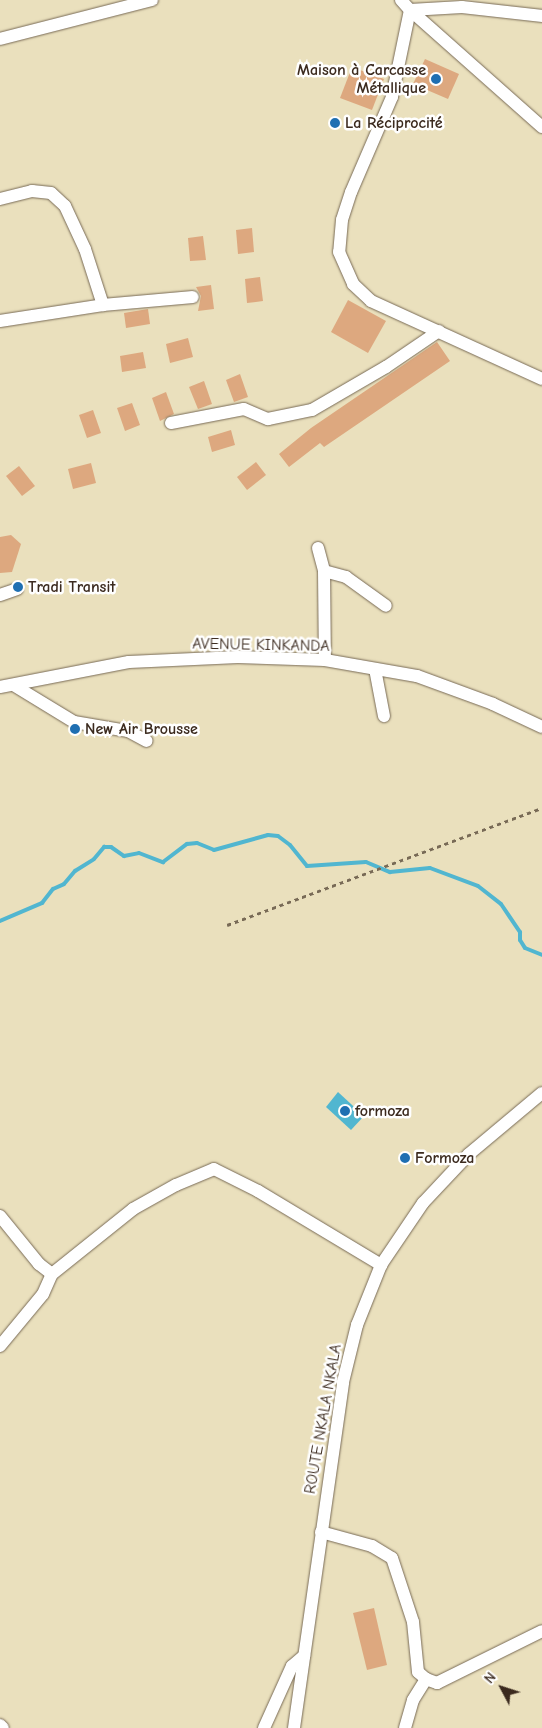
<!DOCTYPE html>
<meta charset="utf-8">
<style>
body{margin:0}
#map{position:relative;width:542px;height:1728px;overflow:hidden;background:#eae0bd;font-family:"Comic Neue",sans-serif}
div>[style]{position:absolute}
[style*='--x']{left:calc(var(--x)*1px);top:calc(var(--y)*1px);width:calc(var(--w)*1px);rotate:calc(var(--a)*1deg)}
.water>*{inset:0;background:#51b6d0}
.stream>*{height:4px;margin:-2px;padding:0 2px;transform-origin:2px;border-radius:2px;background:#51b6d0}
.building>*{inset:0;background:#dda87f}
.path>*{height:2.5px;margin-top:-1.25px;transform-origin:0;background:repeating-linear-gradient(90deg,#786a56 0 4px,transparent 0 8px)}
.roads{filter:drop-shadow(0 0 1px #786a56) drop-shadow(0 0 1px #786a56)}
.minor>*{height:12px;margin:-6px;padding:0 6px;transform-origin:6px;border-radius:6px;background:#fff}
.dots>*{width:14px;height:14px;translate:-50% -50%;box-sizing:border-box;border:2px solid #fff;border-radius:50%}
span{translate:-50% -50%;white-space:nowrap;text-align:center;line-height:1.15;-webkit-text-stroke:5px #fff;paint-order:stroke}
.poi-label{font-size:16px;color:#3b2a1e;font-weight:700}
.right{translate:-100% -50%;text-align:right}
.left{translate:0 -50%;text-align:left}
.street-label{font-size:16px;color:#3b2a1e}
.north{position:absolute;left:477px;top:1663px;width:50px;height:50px;-webkit-text-stroke:4px #fff;paint-order:stroke;rotate:310deg;font-size:14px;font-weight:700;line-height:20px;text-align:center;color:#3b2a1e}
.north::after{content:'';display:block;margin:auto;width:18px;height:22px;background:#3b2a1e;clip-path:polygon(50% 0,100% 100%,50% 72%,0 100%)}
</style>
<div id="map">
<div class="water">
<i style="clip-path:polygon(338px 1092px,364px 1116px,351px 1130px,326px 1107px)"></i>
</div>
<div class="stream">
<i style="--x:0;--y:921;--w:46;--a:-23.2"></i>
<i style="--x:42;--y:903;--w:18;--a:-52"></i>
<i style="--x:53;--y:889;--w:12;--a:-24"></i>
<i style="--x:64;--y:884;--w:17;--a:-50"></i>
<i style="--x:75;--y:871;--w:22;--a:-32"></i>
<i style="--x:94;--y:859;--w:16;--a:-50"></i>
<i style="--x:104;--y:847;--w:7;--a:0"></i>
<i style="--x:111;--y:847;--w:16;--a:35"></i>
<i style="--x:124;--y:856;--w:15;--a:-11"></i>
<i style="--x:139;--y:853;--w:26;--a:21"></i>
<i style="--x:163;--y:862;--w:30;--a:-37"></i>
<i style="--x:187;--y:844;--w:10;--a:-6"></i>
<i style="--x:197;--y:843;--w:18;--a:22"></i>
<i style="--x:214;--y:850;--w:56;--a:-15.5"></i>
<i style="--x:268;--y:835;--w:10;--a:6"></i>
<i style="--x:278;--y:836;--w:15;--a:37"></i>
<i style="--x:290;--y:845;--w:27;--a:51"></i>
<i style="--x:307;--y:866;--w:59;--a:-3.9"></i>
<i style="--x:366;--y:862;--w:26;--a:23"></i>
<i style="--x:390;--y:872;--w:40;--a:-5.7"></i>
<i style="--x:430;--y:868;--w:51;--a:20.6"></i>
<i style="--x:478;--y:886;--w:29;--a:38"></i>
<i style="--x:501;--y:904;--w:34;--a:56"></i>
<i style="--x:520;--y:932;--w:8;--a:90"></i>
<i style="--x:520;--y:940;--w:9;--a:58"></i>
<i style="--x:525;--y:948;--w:18;--a:22"></i>
</div>
<div class="building">
<i style="clip-path:polygon(425px 59px,459px 74px,448px 99px,413px 84px)"></i>
<i style="clip-path:polygon(352px 67px,384px 79px,372px 110px,340px 98px)"></i>
<i style="clip-path:polygon(252px 228px,254px 252px,238px 254px,236px 230px)"></i>
<i style="clip-path:polygon(203px 236px,206px 260px,190px 261px,188px 238px)"></i>
<i style="clip-path:polygon(260px 277px,263px 301px,247px 303px,245px 279px)"></i>
<i style="clip-path:polygon(211px 285px,214px 309px,198px 311px,201px 296px,196px 287px)"></i>
<i style="clip-path:polygon(348px 300px,386px 321px,368px 353px,331px 332px)"></i>
<i style="clip-path:polygon(148px 309px,150px 324px,126px 328px,124px 313px)"></i>
<i style="clip-path:polygon(188px 338px,193px 357px,170px 363px,166px 344px)"></i>
<i style="clip-path:polygon(437px 342px,450px 361px,324px 447px,320px 443px,289px 467px,279px 454px,311px 428px)"></i>
<i style="clip-path:polygon(143px 352px,146px 368px,122px 372px,120px 356px)"></i>
<i style="clip-path:polygon(240px 374px,248px 397px,234px 402px,226px 380px)"></i>
<i style="clip-path:polygon(204px 381px,212px 404px,198px 409px,189px 387px)"></i>
<i style="clip-path:polygon(166px 392px,174px 414px,160px 421px,152px 398px)"></i>
<i style="clip-path:polygon(132px 403px,140px 425px,125px 431px,117px 408px)"></i>
<i style="clip-path:polygon(93px 410px,101px 433px,87px 438px,79px 415px)"></i>
<i style="clip-path:polygon(231px 430px,235px 445px,212px 452px,208px 437px)"></i>
<i style="clip-path:polygon(256px 462px,266px 475px,247px 490px,237px 477px)"></i>
<i style="clip-path:polygon(91px 463px,96px 483px,73px 489px,68px 469px)"></i>
<i style="clip-path:polygon(19px 466px,35px 486px,22px 496px,6px 476px)"></i>
<i style="clip-path:polygon(11px 535px,21px 544px,12px 572px,0 573px,0 537px)"></i>
<i style="clip-path:polygon(374px 1608px,387px 1665px,367px 1670px,353px 1613px)"></i>
</div>
<div class="path">
<i style="--x:227;--y:925;--w:336;--a:-20.4"></i>
</div>
<div class="roads">
<div class="minor">
<i style="--x:401;--y:0;--w:13;--a:48"></i>
<i style="--x:410;--y:10;--w:52;--a:-3.3"></i>
<i style="--x:462;--y:7;--w:81;--a:6.4"></i>
<i style="--x:0;--y:39;--w:157;--a:-14.4"></i>
<i style="--x:542;--y:127;--w:176;--a:-138.4"></i>
<i style="--x:410;--y:10;--w:89;--a:101.7"></i>
<i style="--x:392;--y:97;--w:103;--a:113.3"></i>
<i style="--x:351;--y:192;--w:29;--a:108"></i>
<i style="--x:342;--y:220;--w:32;--a:95"></i>
<i style="--x:339;--y:252;--w:35;--a:66"></i>
<i style="--x:353;--y:284;--w:25;--a:43"></i>
<i style="--x:371;--y:301;--w:188;--a:24.5"></i>
<i style="--x:0;--y:199;--w:33;--a:-14"></i>
<i style="--x:32;--y:191;--w:19;--a:6"></i>
<i style="--x:51;--y:193;--w:19;--a:43"></i>
<i style="--x:65;--y:206;--w:47;--a:65.1"></i>
<i style="--x:85;--y:249;--w:59;--a:72.2"></i>
<i style="--x:0;--y:321;--w:104;--a:-8.8"></i>
<i style="--x:103;--y:305;--w:90;--a:-5.1"></i>
<i style="--x:171;--y:423;--w:74;--a:-10.9"></i>
<i style="--x:244;--y:409;--w:26;--a:23"></i>
<i style="--x:268;--y:419;--w:45;--a:-11.6"></i>
<i style="--x:312;--y:410;--w:86;--a:-30.2"></i>
<i style="--x:386;--y:367;--w:64;--a:-34.2"></i>
<i style="--x:318;--y:548;--w:24;--a:75"></i>
<i style="--x:324;--y:571;--w:89;--a:89.4"></i>
<i style="--x:324;--y:571;--w:23;--a:15"></i>
<i style="--x:346;--y:577;--w:49;--a:35.9"></i>
<i style="--x:0;--y:595;--w:18;--a:-19"></i>
<i style="--x:375;--y:669;--w:48;--a:79.2"></i>
<i style="--x:15;--y:686;--w:69;--a:31.4"></i>
<i style="--x:74;--y:722;--w:55;--a:9.5"></i>
<i style="--x:128;--y:731;--w:21;--a:28"></i>
<i style="--x:0;--y:687;--w:131;--a:-11"></i>
<i style="--x:129;--y:662;--w:109;--a:-2.6"></i>
<i style="--x:238;--y:657;--w:87;--a:2"></i>
<i style="--x:325;--y:660;--w:93;--a:9.9"></i>
<i style="--x:417;--y:676;--w:81;--a:20.2"></i>
<i style="--x:493;--y:704;--w:54;--a:25.1"></i>
<i style="--x:0;--y:1216;--w:62;--a:50.9"></i>
<i style="--x:39;--y:1264;--w:16;--a:38"></i>
<i style="--x:52;--y:1274;--w:104;--a:-38.7"></i>
<i style="--x:133;--y:1209;--w:49;--a:-29.2"></i>
<i style="--x:176;--y:1185;--w:41;--a:-22.8"></i>
<i style="--x:214;--y:1169;--w:49;--a:26.6"></i>
<i style="--x:258;--y:1191;--w:144;--a:31"></i>
<i style="--x:0;--y:1346;--w:67;--a:-50.4"></i>
<i style="--x:43;--y:1294;--w:22;--a:-66"></i>
<i style="--x:321;--y:1532;--w:53;--a:15.4"></i>
<i style="--x:372;--y:1546;--w:23;--a:31"></i>
<i style="--x:392;--y:1558;--w:67;--a:71.8"></i>
<i style="--x:413;--y:1622;--w:50;--a:84.3"></i>
<i style="--x:418;--y:1672;--w:11;--a:41"></i>
<i style="--x:426;--y:1679;--w:12;--a:20"></i>
<i style="--x:437;--y:1683;--w:117;--a:-26.3"></i>
<i style="--x:0;--y:1725;--w:4;--a:45"></i>
<i style="--x:264;--y:1728;--w:68;--a:-65.7"></i>
<i style="--x:292;--y:1666;--w:16;--a:-40"></i>
<i style="--x:294;--y:1728;--w:349;--a:-81.9"></i>
<i style="--x:343;--y:1382;--w:59;--a:-76.2"></i>
<i style="--x:357;--y:1325;--w:65;--a:-68.2"></i>
<i style="--x:381;--y:1265;--w:75;--a:-55.9"></i>
<i style="--x:423;--y:1203;--w:67;--a:-46.8"></i>
<i style="--x:469;--y:1154;--w:95;--a:-39.9"></i>
<i style="--x:405;--y:1728;--w:29;--a:-74"></i>
<i style="--x:413;--y:1700;--w:25;--a:-58"></i>
</div>
</div>
<div class="dots">
<i style="left:436px;top:79px;background:#1f6fb2"></i>
<i style="left:335px;top:123px;background:#1f6fb2"></i>
<i style="left:18px;top:587px;background:#1f6fb2"></i>
<i style="left:75px;top:729px;background:#1f6fb2"></i>
<i style="left:345px;top:1111px;background:#1f6fb2"></i>
<i style="left:405px;top:1158px;background:#1f6fb2"></i>
</div>
<div class="poi-label">
<span class="right" style="left:426px;top:79px">Maison à Carcasse<br>Métallique</span>
<span class="left" style="left:345px;top:123px">La Réciprocité</span>
<span class="left" style="left:28px;top:587px">Tradi Transit</span>
<span class="left" style="left:85px;top:729px">New Air Brousse</span>
<span class="left" style="left:355px;top:1111px">formoza</span>
<span class="left" style="left:415px;top:1158px">Formoza</span>
</div>
<div class="street-label">
<span style="left:261px;top:645px;rotate:1deg">AVENUE KINKANDA</span>
<span style="left:323px;top:1419px;rotate:-80deg">ROUTE NKALA NKALA</span>
</div>
<div class="north">N</div>
</div>
